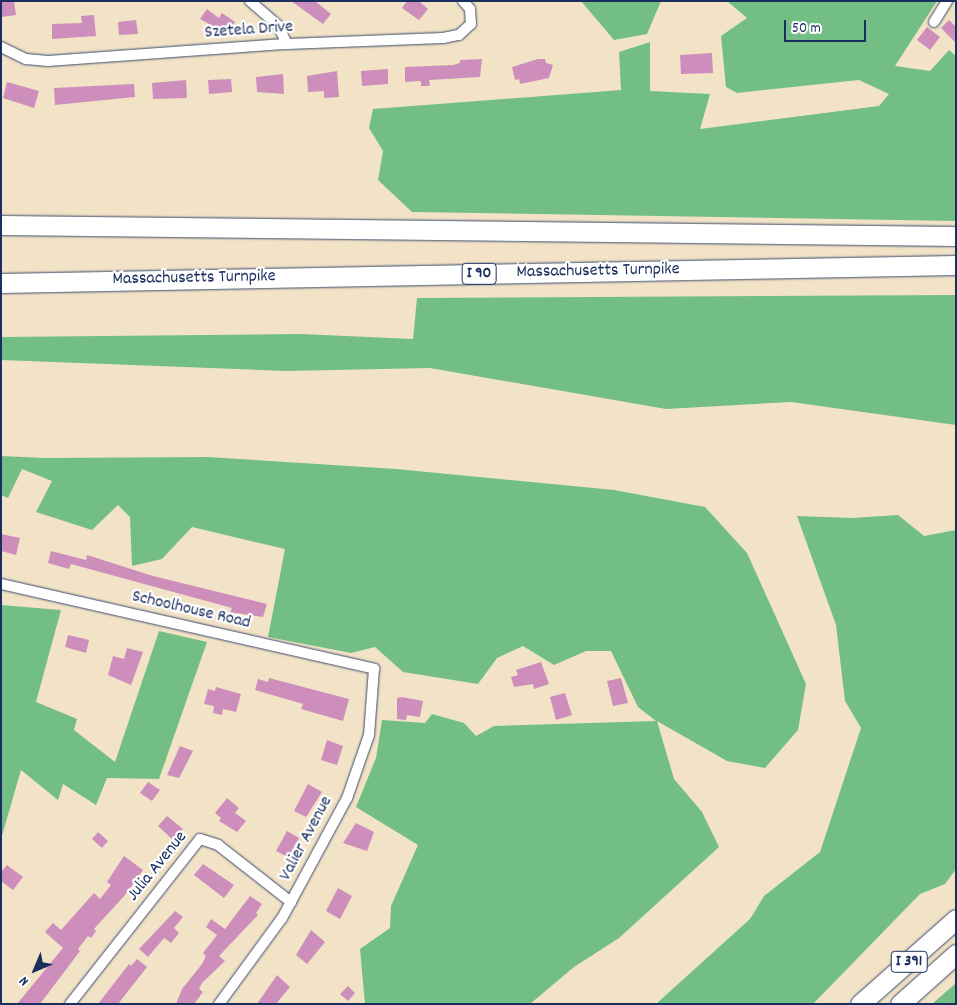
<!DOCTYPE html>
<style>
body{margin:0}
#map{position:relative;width:957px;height:1005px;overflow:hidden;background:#f2e3c7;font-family:Dekko,sans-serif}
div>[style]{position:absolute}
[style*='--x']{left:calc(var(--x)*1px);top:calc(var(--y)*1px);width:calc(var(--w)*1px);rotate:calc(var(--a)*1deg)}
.forest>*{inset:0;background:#73be85}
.building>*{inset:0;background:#cd8ebc}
.roads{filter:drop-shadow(0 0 1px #3b4a6e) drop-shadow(0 0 1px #3b4a6e)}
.minor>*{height:10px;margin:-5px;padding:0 5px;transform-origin:5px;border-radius:5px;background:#fff}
.motorway>*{height:19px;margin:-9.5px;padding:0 9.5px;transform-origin:9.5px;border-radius:9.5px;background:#fff}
span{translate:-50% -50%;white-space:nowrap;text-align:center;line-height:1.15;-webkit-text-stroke:4.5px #fff;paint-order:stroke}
.shield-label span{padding:1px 4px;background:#fff;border:1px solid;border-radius:4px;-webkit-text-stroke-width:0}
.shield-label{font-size:16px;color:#1b2f5e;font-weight:700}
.street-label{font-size:18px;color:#1b2f5e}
.frame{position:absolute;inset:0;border:2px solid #1b2f5e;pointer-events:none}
.north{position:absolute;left:10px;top:945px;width:50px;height:50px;-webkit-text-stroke:4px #fff;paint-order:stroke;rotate:225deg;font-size:14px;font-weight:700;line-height:20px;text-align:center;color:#1b2f5e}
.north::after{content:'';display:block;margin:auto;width:18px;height:22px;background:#1b2f5e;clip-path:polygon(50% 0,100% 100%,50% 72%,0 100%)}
.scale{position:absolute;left:784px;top:20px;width:82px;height:22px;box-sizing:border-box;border:2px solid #1b2f5e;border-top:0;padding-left:6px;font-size:15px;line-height:18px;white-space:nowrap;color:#1b2f5e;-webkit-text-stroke:4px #fff;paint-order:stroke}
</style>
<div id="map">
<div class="forest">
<i style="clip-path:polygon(581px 1px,661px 1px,647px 34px,614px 40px)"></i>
<i style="clip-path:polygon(727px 1px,937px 1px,895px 66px,930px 71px,949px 50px,956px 56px,956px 221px,412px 212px,378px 180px,383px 151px,369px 128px,373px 109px,621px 90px,619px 52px,650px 42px,650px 91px,710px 94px,700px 129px,879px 106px,889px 94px,859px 80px,737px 93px,726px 87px,721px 36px,747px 18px)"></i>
<i style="clip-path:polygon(956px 295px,956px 425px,791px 402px,666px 409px,430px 368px,286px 371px,1px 360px,1px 337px,301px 334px,413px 339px,417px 298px)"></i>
<i style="clip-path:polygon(1px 456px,45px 458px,208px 457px,396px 469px,614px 490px,705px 507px,747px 553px,806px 684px,798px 730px,765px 768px,727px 761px,657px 721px,674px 779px,702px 812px,719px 847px,619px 938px,574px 967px,530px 1004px,365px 1004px,360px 949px,390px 928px,391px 906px,418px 845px,356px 807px,376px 758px,382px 720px,425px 723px,432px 714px,464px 723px,476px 736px,494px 726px,656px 721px,638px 707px,611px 651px,586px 651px,554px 665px,523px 646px,497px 658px,478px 684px,403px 672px,375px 647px,351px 653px,268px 637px,285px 549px,192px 527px,162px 559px,132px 566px,130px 517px,118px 505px,92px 530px,36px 512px,52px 481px,22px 469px,8px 498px,1px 495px)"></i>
<i style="clip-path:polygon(898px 515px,924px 536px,956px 530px,956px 869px,945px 884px,920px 894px,813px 1004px,656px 1004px,750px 919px,764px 896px,820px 852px,861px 728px,845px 701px,836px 625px,797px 516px,852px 518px)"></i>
<i style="clip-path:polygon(1px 605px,61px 610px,36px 702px,77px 719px,74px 730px,115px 762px,159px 631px,207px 642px,159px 779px,107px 778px,96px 805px,63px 784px,58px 800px,21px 770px,1px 839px)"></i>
<i style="clip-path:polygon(956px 983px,956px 1004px,932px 1004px)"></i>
</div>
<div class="building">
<i style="clip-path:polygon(1px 1px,14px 1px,16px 15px,1px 17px)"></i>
<i style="clip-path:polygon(291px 1px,315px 1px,331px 14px,323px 24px)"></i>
<i style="clip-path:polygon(407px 1px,419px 1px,428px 9px,419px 20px,402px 8px)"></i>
<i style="clip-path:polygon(207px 9px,219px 18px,222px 13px,235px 22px,227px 34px,200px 19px)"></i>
<i style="clip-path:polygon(94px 15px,96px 36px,52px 39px,52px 24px,82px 23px,81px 16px)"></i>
<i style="clip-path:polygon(136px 20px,138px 34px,119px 35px,118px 22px)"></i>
<i style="clip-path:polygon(949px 20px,956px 27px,956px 43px,941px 28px)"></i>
<i style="clip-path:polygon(927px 27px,940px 37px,930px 50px,917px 40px)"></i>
<i style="clip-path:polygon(712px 53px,713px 73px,681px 74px,680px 55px)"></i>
<i style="clip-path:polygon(482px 59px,480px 77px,429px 80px,430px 86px,421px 86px,421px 81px,405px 82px,405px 67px,453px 65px,460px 63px,460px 60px)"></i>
<i style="clip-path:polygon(538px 59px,545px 59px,546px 63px,553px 65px,549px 78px,520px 84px,519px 79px,515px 80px,512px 67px)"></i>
<i style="clip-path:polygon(388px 69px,388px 84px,362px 86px,361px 71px)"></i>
<i style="clip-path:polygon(337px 71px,339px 97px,324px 98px,324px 91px,308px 92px,307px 76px)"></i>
<i style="clip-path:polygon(283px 74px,284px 94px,257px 92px,256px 77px)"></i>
<i style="clip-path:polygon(231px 79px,232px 92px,209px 94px,208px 80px)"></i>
<i style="clip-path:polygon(186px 80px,187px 98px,153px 99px,152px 83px)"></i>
<i style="clip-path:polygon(7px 82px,39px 91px,34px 108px,3px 98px)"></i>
<i style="clip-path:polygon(134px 84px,135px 97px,55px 105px,54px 88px)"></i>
<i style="clip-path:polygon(1px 534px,20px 538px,16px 555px,1px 551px)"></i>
<i style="clip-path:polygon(51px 551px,86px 560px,87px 555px,153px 576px,267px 604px,263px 617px,230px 612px,232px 608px,71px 564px,69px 569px,48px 563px)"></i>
<i style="clip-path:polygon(68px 635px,89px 640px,86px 653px,65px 647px)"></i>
<i style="clip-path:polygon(127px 648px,143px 652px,131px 685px,108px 675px,113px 656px,124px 659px)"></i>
<i style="clip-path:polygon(541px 662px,549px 684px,534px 689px,533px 684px,514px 687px,511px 677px,518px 675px,516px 670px)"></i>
<i style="clip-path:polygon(269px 678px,349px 699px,343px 721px,301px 709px,303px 704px,255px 690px,258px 679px,268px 682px)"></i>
<i style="clip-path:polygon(621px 678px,628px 703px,613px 706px,607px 681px)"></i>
<i style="clip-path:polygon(216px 687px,241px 694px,236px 712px,223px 709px,222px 715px,213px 713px,214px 706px,204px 704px,208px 689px,215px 691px)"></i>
<i style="clip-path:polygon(565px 693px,572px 715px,556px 720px,550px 697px)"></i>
<i style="clip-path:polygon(402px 697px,423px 701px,420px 717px,407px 715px,406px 720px,397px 719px,397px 698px)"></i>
<i style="clip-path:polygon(327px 740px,343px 746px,337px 765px,321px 760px)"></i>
<i style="clip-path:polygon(180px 746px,193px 751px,179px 778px,167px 775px)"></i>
<i style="clip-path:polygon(148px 782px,160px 790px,152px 801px,140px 793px)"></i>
<i style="clip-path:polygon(308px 784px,322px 792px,306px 817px,294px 811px)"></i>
<i style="clip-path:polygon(227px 798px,239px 808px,235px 813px,246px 821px,237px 832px,219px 821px,221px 818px,215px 813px)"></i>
<i style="clip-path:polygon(167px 816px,183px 829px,173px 840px,158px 826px)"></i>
<i style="clip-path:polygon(356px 823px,374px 832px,367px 851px,343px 843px)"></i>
<i style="clip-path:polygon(287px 831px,299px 838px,288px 857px,276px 851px)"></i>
<i style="clip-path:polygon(98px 832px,108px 841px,102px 848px,92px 839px)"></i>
<i style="clip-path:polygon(124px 856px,143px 870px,125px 895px,94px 929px,96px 931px,91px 938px,88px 936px,78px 949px,80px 951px,40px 1004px,17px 1004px,63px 948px,45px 932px,53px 923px,61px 930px,94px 893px,100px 899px,111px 885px,107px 882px)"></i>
<i style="clip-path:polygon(203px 864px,234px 885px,224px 898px,194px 875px)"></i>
<i style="clip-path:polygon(7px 865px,23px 877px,13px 890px,1px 881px,1px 872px)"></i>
<i style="clip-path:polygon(338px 888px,352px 896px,340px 919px,326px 911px)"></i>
<i style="clip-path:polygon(250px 896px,262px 904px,256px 913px,258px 915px,219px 956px,225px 961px,202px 983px,199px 989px,203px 992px,194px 1004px,176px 1004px,182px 989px,202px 964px,206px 956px,203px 953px,217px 935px,206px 927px,211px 919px,225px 929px)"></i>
<i style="clip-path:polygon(175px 911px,183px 917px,174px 928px,179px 933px,171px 943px,164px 938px,148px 957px,139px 949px)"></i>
<i style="clip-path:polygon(311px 930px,325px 942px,307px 964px,296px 955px)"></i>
<i style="clip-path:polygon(137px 959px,147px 967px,118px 1004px,98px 1004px,129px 964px,131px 966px)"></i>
<i style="clip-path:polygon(277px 975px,290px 987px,276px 1004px,257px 1004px)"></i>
<i style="clip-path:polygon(348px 986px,355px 993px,348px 1001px,340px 994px)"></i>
</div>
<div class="roads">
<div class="minor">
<i style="--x:250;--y:1;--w:37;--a:41"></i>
<i style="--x:278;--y:25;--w:21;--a:65"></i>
<i style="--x:934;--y:22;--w:25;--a:-58"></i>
<i style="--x:1;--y:47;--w:28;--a:26"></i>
<i style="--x:26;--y:59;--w:22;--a:5"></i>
<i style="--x:48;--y:61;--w:240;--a:-4.1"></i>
<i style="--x:287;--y:44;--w:156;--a:-2.2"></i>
<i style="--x:443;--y:38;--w:16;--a:-11"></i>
<i style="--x:459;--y:35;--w:16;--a:-43"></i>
<i style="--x:471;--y:24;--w:15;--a:-94"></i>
<i style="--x:470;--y:9;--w:11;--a:-131"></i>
<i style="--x:1;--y:584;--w:383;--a:12.8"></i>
<i style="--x:374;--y:669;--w:66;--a:94.3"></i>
<i style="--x:369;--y:735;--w:67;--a:109.2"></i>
<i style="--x:347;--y:798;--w:136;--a:118.4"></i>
<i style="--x:282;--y:918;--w:107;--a:126.2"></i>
<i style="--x:70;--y:1004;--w:210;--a:-51.8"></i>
<i style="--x:200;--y:839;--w:19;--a:18"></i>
<i style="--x:218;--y:845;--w:93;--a:38"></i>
</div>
<div class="motorway">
<i style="--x:1;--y:225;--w:955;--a:0.66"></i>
<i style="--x:1;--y:283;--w:955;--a:-1.08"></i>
<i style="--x:860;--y:1004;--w:128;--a:-41.5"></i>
<i style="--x:900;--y:1004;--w:75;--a:-41.8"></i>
</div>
</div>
<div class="shield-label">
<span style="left:479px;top:274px">I 90</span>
<span style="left:909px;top:962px">I 391</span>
</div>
<div class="street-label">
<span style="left:249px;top:31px;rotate:-4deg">Szetela Drive</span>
<span style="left:598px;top:272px;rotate:-1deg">Massachusetts Turnpike</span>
<span style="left:194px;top:279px;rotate:-1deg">Massachusetts Turnpike</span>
<span style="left:191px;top:611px;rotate:13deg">Schoolhouse Road</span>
<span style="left:307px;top:839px;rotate:-62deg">Valier Avenue</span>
<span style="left:158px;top:867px;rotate:-51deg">Julia Avenue</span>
</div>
<div class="frame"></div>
<div class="north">N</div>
<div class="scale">50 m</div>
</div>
